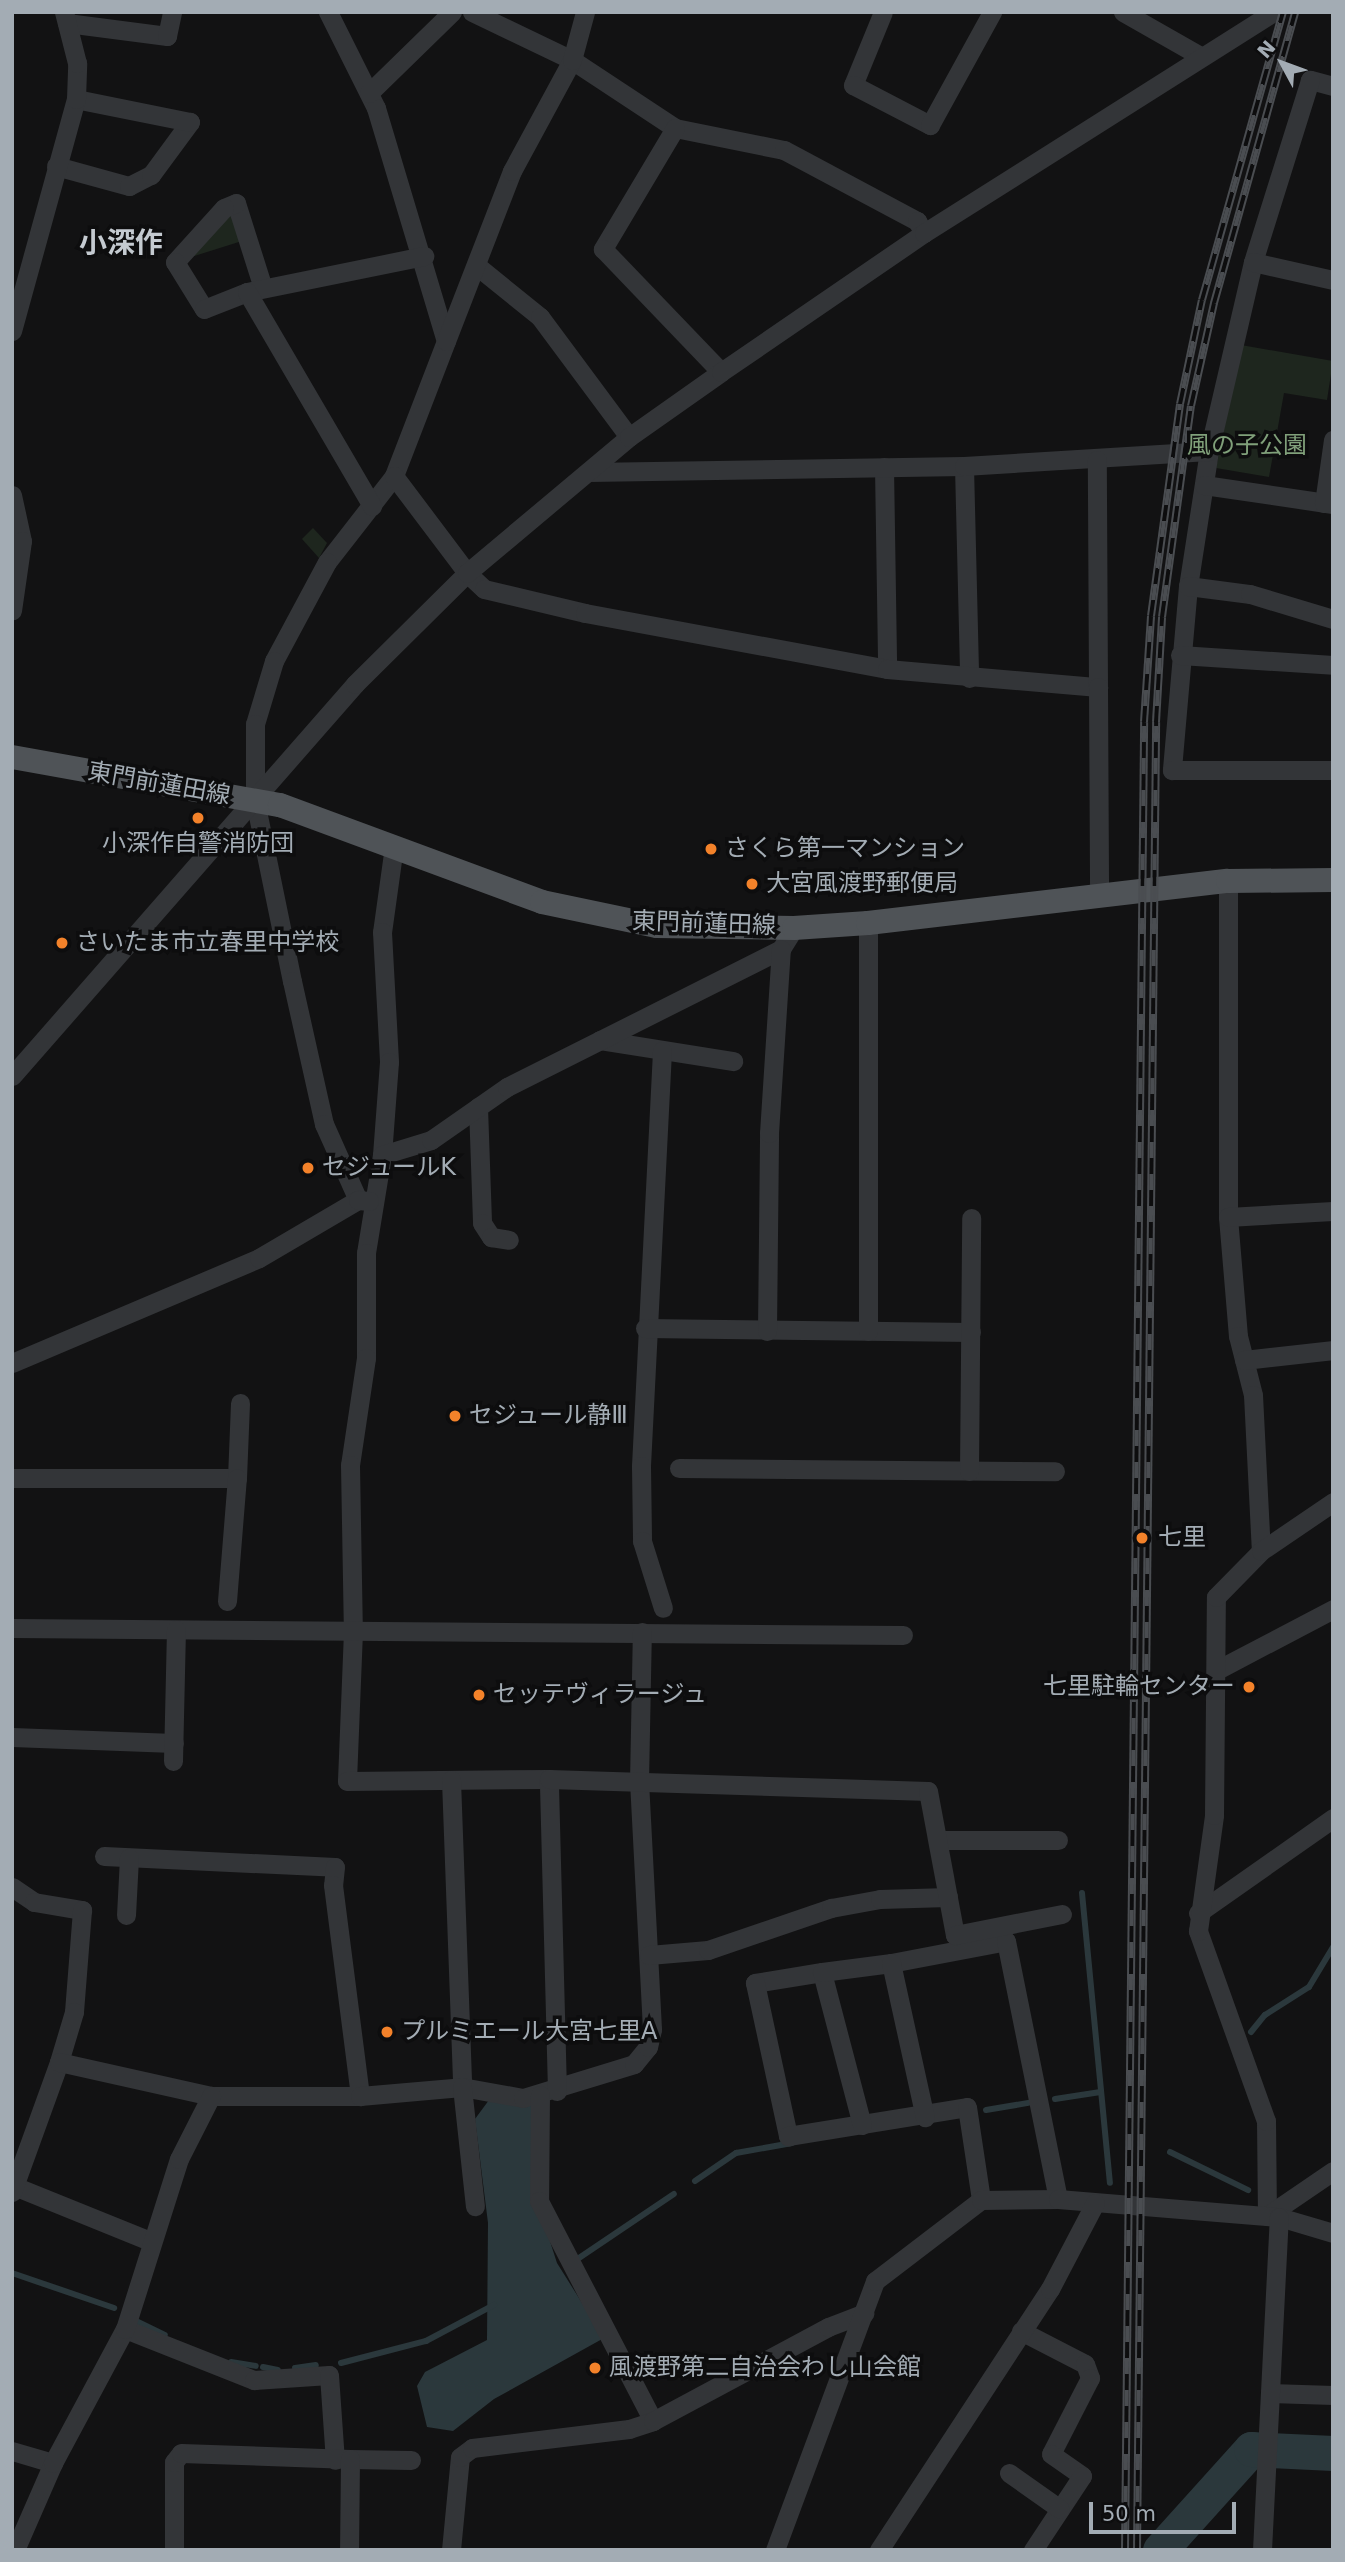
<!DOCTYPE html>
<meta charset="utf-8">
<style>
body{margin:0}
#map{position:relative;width:1345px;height:2562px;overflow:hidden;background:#121213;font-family:"DejaVu Sans","Noto Sans JP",sans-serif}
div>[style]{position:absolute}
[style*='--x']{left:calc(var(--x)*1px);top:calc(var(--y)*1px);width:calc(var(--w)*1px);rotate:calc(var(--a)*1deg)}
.green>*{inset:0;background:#1e261e}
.water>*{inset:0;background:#2b383c}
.stream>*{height:6px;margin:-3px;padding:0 3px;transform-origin:3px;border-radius:3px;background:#2b383c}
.river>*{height:35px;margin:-17.5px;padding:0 17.5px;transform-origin:17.5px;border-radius:17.5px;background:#2b383c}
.minor>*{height:19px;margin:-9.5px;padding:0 9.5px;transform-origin:9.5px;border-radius:9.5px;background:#333538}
.major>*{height:24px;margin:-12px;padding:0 12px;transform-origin:12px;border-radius:12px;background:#4f5357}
.rail>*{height:8px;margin-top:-4px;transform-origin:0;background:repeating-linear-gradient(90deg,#0d0d0e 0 16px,#4a4d51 0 32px);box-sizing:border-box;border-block:2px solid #4a4d51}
.dots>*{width:19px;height:19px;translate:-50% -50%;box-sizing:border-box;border:4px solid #0d0d0e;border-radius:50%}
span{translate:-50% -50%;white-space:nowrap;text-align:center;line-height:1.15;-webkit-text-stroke:7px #0d0d0e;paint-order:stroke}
.park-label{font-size:24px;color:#80a07a}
.street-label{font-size:24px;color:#a3acb4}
.poi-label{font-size:24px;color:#a3acb4}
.left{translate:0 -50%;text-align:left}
.right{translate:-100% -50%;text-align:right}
.quarter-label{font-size:28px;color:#c4cad0;font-weight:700}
.frame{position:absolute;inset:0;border:14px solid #a3acb4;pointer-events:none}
.north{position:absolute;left:1247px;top:28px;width:70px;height:70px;-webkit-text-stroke:5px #0d0d0e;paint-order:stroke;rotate:311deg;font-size:19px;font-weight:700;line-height:28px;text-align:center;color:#a3acb4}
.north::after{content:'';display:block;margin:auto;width:24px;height:32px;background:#a3acb4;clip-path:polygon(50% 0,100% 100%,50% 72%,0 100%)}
.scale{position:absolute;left:1089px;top:2502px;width:147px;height:32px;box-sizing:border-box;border:4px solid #a3acb4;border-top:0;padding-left:9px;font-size:21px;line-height:24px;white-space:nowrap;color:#a3acb4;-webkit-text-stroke:5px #0d0d0e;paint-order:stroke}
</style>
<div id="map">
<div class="green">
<i style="clip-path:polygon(226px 214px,234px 215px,242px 241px,188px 258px)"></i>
<i style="clip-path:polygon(1241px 345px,1333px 361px,1327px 400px,1284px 393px,1269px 477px,1216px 468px)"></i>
<i style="clip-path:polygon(313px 528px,327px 543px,319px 558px,302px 539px)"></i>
</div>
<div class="water">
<i style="clip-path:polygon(489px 2100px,527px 2101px,533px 2108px,537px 2201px,557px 2263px,604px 2338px,494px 2399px,453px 2431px,427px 2427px,417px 2386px,425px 2372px,487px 2340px,488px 2223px,475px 2119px)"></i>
</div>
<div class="stream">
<i style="--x:1082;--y:1893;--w:291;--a:84.5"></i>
<i style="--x:1251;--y:2032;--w:22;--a:-51"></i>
<i style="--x:1265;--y:2015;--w:52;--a:-32.5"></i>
<i style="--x:1309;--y:1987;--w:47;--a:-59"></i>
<i style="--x:1055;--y:2099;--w:46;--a:-8.8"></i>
<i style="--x:986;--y:2110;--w:43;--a:-9.5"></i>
<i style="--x:1170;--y:2152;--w:87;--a:26"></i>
<i style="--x:695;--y:2181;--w:50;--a:-34.3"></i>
<i style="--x:736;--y:2153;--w:57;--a:-10.1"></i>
<i style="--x:576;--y:2260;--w:118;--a:-34"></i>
<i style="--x:12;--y:2273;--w:108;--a:18.9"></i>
<i style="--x:136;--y:2321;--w:32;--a:26"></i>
<i style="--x:231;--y:2362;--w:25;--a:9"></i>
<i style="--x:341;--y:2363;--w:88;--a:-14.5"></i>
<i style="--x:426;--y:2341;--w:77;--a:-27.9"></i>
<i style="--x:263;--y:2367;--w:15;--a:11"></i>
<i style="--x:295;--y:2368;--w:21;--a:-8"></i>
</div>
<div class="river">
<i style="--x:1160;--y:2550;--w:136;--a:-48"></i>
<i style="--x:1251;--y:2449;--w:82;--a:2.8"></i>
</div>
<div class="minor">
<i style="--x:328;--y:12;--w:107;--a:63.4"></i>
<i style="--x:376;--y:108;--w:243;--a:73.3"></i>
<i style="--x:446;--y:341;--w:145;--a:111.1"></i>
<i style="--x:394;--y:476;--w:109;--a:127.9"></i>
<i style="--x:327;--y:562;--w:112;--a:118.2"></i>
<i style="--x:274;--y:661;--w:66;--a:106.8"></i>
<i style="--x:255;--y:724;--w:77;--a:90"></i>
<i style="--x:255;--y:801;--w:184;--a:78.4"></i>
<i style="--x:292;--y:981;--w:147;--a:77.4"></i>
<i style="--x:324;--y:1124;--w:83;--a:65.9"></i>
<i style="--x:472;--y:12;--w:111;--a:25.6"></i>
<i style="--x:572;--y:60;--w:123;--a:33.4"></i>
<i style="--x:675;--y:128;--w:111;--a:11.4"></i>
<i style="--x:784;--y:150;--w:151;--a:28.1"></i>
<i style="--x:917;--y:221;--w:14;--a:60"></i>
<i style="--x:883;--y:12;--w:79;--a:112.3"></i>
<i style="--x:853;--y:85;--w:87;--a:27.5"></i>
<i style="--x:930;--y:125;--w:129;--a:-61.2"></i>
<i style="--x:1123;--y:12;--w:89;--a:29.7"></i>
<i style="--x:67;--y:23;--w:101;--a:7.4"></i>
<i style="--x:167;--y:36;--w:25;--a:-78"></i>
<i style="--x:1333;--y:86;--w:24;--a:-165"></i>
<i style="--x:1310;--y:80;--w:191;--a:107.4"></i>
<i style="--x:1253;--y:262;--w:194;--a:103.1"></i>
<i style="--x:1209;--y:451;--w:137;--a:98.8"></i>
<i style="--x:1188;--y:586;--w:185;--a:95"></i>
<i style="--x:1172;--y:770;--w:161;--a:0"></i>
<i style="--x:369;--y:93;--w:116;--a:-44.3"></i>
<i style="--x:675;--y:128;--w:141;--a:120.8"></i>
<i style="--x:603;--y:249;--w:170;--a:46.2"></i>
<i style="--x:56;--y:166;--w:76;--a:15.3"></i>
<i style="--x:129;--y:186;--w:25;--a:-27"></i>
<i style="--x:151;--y:175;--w:66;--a:-53.7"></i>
<i style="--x:190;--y:122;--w:116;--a:-168.6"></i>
<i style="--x:1253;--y:262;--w:82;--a:12.7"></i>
<i style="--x:477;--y:266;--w:81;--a:39"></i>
<i style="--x:540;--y:317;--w:149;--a:53.4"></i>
<i style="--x:263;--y:288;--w:89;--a:-107.6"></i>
<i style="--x:236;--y:203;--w:13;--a:157"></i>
<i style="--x:224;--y:208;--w:73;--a:132.2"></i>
<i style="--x:175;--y:262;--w:55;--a:58.3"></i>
<i style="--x:204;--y:309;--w:46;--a:-21.6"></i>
<i style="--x:247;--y:292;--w:181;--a:-11.5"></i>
<i style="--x:247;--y:292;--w:248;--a:59.7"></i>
<i style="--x:12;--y:331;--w:241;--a:-74.6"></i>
<i style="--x:76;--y:99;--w:36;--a:-88"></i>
<i style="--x:77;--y:63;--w:53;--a:-104.3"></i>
<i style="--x:446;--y:341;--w:182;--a:-68.8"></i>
<i style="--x:512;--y:171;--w:126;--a:-61.6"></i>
<i style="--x:572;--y:60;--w:50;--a:-74.8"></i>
<i style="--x:964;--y:466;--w:212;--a:88.6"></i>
<i style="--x:884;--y:467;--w:202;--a:89.1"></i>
<i style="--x:589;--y:472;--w:375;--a:-0.9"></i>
<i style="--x:964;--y:466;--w:245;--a:-3.5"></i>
<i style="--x:394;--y:476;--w:121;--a:53"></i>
<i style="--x:467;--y:573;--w:23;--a:43"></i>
<i style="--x:484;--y:589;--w:104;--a:13.4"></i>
<i style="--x:585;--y:613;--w:307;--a:10.5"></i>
<i style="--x:887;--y:669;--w:212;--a:4.9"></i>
<i style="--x:1098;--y:687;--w:227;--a:-90.3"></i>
<i style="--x:1204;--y:485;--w:130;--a:8.4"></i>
<i style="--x:12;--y:495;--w:47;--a:77.7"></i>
<i style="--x:22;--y:541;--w:70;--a:98.2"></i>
<i style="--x:1324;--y:503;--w:64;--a:-81.9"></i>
<i style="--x:1188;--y:586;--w:63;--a:7.4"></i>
<i style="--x:1250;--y:594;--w:87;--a:16.8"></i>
<i style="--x:1180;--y:655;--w:153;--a:3.7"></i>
<i style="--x:1098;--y:687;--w:206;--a:89.7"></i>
<i style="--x:394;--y:846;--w:87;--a:97.9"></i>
<i style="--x:382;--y:932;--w:130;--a:86.9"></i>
<i style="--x:389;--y:1062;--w:93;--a:94.3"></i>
<i style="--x:382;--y:1155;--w:99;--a:99.3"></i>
<i style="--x:366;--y:1253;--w:105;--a:90"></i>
<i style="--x:366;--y:1358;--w:108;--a:98.5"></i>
<i style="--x:350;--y:1465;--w:166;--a:89"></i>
<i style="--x:353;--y:1631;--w:150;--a:92.3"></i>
<i style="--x:347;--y:1781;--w:202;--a:-0.6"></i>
<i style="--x:1228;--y:881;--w:336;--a:90"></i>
<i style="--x:1228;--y:1217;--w:119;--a:85.2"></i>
<i style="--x:1238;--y:1336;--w:61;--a:75.7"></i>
<i style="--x:1253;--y:1395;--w:156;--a:87.1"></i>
<i style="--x:600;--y:1040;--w:135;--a:9"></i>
<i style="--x:662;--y:1051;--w:416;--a:92.9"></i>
<i style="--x:641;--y:1466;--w:75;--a:89.2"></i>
<i style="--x:642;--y:1541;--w:70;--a:72.6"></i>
<i style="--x:12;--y:1076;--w:521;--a:-48.81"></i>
<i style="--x:355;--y:684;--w:158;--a:-44.7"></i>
<i style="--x:467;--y:573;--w:212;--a:-40"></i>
<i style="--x:629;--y:437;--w:113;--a:-35.2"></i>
<i style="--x:721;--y:372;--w:246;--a:-34.4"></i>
<i style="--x:924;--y:233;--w:413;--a:-32.3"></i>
<i style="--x:478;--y:1107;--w:116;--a:88"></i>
<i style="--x:482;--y:1223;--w:17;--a:57"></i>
<i style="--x:491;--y:1237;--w:18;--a:9"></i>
<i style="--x:382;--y:1155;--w:51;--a:-17"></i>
<i style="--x:431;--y:1140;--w:93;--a:-34.9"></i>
<i style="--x:507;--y:1087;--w:307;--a:-26.7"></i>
<i style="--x:781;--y:949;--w:25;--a:-58"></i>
<i style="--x:1228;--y:1217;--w:105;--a:-3.3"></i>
<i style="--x:645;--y:1328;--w:326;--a:0.7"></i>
<i style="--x:767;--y:1331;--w:198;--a:-89.4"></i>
<i style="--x:769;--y:1133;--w:184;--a:-86.3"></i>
<i style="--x:868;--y:1331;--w:408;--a:-90"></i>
<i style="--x:1244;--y:1360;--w:90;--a:-6.4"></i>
<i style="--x:12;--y:1363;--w:268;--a:-23"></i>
<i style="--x:259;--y:1258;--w:115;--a:-30.4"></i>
<i style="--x:358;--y:1200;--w:11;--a:5"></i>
<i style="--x:679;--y:1468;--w:376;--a:0.5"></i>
<i style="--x:969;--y:1471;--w:253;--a:-89.5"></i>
<i style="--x:12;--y:1478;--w:225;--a:0"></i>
<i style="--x:237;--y:1478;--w:75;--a:-87.7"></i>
<i style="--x:227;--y:1601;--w:123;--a:-85.4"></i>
<i style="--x:12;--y:1628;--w:891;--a:0.45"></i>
<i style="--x:1217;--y:1670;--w:131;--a:-27.7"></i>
<i style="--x:12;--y:1737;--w:162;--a:2.1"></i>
<i style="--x:173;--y:1761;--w:131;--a:-88.7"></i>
<i style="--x:451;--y:1780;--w:307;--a:87.9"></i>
<i style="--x:462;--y:2087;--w:62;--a:10.2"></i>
<i style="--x:523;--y:2098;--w:116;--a:-17"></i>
<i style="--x:634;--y:2064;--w:22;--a:-51"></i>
<i style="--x:648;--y:2047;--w:18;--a:-77"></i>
<i style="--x:652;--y:2029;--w:247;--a:-93"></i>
<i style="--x:639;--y:1782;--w:150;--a:-88.9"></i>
<i style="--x:938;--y:1840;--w:120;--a:0"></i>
<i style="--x:104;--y:1856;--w:231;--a:2.7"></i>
<i style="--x:335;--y:1867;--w:18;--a:96"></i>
<i style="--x:333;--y:1885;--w:213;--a:82.7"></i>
<i style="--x:12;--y:1887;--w:27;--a:34"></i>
<i style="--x:34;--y:1902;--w:49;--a:9.5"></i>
<i style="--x:82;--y:1910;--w:102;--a:94.5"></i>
<i style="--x:74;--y:2012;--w:52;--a:106.7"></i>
<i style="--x:1198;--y:1913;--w:165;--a:-35.1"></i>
<i style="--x:126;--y:1915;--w:57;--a:-87"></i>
<i style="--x:649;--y:1955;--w:59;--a:-4.8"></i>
<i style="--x:708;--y:1950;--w:130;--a:-18.9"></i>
<i style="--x:831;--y:1908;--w:50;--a:-10.4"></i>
<i style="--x:880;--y:1899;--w:68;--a:-1.7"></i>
<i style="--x:891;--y:1963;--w:117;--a:-10.8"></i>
<i style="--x:1006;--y:1941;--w:263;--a:78.6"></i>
<i style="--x:822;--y:1972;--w:68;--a:170.7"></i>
<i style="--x:755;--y:1983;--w:157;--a:77.8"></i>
<i style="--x:788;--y:2136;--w:181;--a:-9.2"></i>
<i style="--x:967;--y:2107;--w:94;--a:81.4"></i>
<i style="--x:557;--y:2091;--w:312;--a:-91.5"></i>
<i style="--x:549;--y:1779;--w:379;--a:1.8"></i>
<i style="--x:928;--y:1791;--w:147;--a:79.4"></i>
<i style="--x:955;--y:1935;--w:109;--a:-11.1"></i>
<i style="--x:540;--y:2095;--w:106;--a:90.5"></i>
<i style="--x:539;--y:2201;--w:248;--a:62.6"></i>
<i style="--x:862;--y:2125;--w:158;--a:-104.7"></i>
<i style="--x:822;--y:1972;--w:70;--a:-7.4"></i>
<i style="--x:891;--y:1963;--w:158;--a:77.6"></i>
<i style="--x:14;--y:2186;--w:147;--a:22"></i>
<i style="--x:12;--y:2192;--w:138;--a:-70.1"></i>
<i style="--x:59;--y:2062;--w:156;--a:12.6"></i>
<i style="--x:211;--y:2096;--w:149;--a:0"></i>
<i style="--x:360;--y:2096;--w:102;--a:-5"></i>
<i style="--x:462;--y:2087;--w:120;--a:83.8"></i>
<i style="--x:1267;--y:2216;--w:95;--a:-90.6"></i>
<i style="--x:1266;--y:2121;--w:202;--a:-109.7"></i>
<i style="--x:1198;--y:1931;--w:117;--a:-82.1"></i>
<i style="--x:1214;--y:1815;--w:218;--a:-89.5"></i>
<i style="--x:1216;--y:1597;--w:64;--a:-45.6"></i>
<i style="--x:1261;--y:1551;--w:87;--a:-34.2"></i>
<i style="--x:1267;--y:2216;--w:80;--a:-34.3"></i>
<i style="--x:125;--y:2329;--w:139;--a:21.6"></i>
<i style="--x:254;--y:2380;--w:75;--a:-3.8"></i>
<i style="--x:329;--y:2375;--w:85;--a:86"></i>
<i style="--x:1021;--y:2331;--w:72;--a:27.3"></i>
<i style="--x:1085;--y:2364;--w:15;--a:70"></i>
<i style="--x:1090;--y:2378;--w:85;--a:117.2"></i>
<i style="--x:1051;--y:2454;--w:38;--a:35"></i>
<i style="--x:1082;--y:2476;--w:89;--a:123.5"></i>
<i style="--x:1270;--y:2393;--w:63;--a:1.8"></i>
<i style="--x:12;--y:2451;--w:43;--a:16.3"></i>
<i style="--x:350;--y:2459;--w:61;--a:0.9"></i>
<i style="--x:1009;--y:2473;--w:62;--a:35.2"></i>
<i style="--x:15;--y:2550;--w:95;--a:-66.4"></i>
<i style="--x:53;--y:2463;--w:152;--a:-61.8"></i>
<i style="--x:125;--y:2329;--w:178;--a:-72.4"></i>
<i style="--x:179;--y:2159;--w:71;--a:-63.1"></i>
<i style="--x:174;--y:2550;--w:88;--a:-90"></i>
<i style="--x:174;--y:2462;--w:11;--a:-52"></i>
<i style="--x:181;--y:2453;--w:169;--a:2"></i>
<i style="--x:350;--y:2459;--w:91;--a:90.6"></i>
<i style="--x:451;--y:2550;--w:93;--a:-84.5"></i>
<i style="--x:460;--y:2457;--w:15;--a:-37"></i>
<i style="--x:472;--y:2448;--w:158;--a:-6.9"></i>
<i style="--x:629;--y:2429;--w:25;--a:-18"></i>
<i style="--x:653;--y:2421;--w:199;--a:-28.2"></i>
<i style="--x:828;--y:2327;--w:39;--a:-21"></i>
<i style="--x:775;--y:2550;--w:287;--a:-69.6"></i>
<i style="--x:875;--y:2281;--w:133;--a:-37.4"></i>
<i style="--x:981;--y:2200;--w:77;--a:-0.7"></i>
<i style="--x:1058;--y:2199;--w:222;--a:4.7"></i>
<i style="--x:1279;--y:2217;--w:56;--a:16.5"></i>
<i style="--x:879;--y:2550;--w:312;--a:-56.8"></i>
<i style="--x:1050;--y:2289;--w:97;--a:-62.4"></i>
<i style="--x:1262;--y:2550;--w:333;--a:-87.1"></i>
</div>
<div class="major">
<i style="--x:12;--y:757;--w:272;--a:10.2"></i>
<i style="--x:280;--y:805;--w:279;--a:20.3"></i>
<i style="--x:542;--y:902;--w:117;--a:11.8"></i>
<i style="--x:657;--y:926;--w:137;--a:0.8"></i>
<i style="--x:794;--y:928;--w:74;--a:-3.9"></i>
<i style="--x:868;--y:923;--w:362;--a:-6.7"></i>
<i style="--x:1228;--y:881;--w:105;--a:-0.5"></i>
</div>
<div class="rail">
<i style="--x:1125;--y:2550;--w:1828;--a:-89.4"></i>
<i style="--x:1144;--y:722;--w:106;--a:-86.2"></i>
<i style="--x:1151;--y:616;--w:214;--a:-82.2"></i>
<i style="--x:1180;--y:404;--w:106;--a:-78.1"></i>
<i style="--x:1202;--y:300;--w:299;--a:-74.3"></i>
<i style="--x:1137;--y:2550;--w:1828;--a:-89.4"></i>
<i style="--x:1156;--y:722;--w:105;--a:-86.7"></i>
<i style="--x:1162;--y:617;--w:213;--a:-82.2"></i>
<i style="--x:1191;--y:406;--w:106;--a:-77.4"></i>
<i style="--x:1214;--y:303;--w:302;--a:-74.4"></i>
</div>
<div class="dots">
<i style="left:198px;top:818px;background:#f3822a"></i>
<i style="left:711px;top:849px;background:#f3822a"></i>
<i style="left:752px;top:884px;background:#f3822a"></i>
<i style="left:62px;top:943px;background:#f3822a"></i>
<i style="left:308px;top:1168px;background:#f3822a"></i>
<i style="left:455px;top:1416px;background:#f3822a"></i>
<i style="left:1142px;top:1538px;background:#f3822a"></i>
<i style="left:1249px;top:1687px;background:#f3822a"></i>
<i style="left:479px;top:1695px;background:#f3822a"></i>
<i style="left:387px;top:2032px;background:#f3822a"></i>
<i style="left:595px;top:2368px;background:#f3822a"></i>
</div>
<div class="park-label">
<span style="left:1247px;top:446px">風の子公園</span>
</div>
<div class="street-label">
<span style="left:159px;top:784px;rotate:10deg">東門前蓮田線</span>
<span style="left:704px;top:924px;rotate:2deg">東門前蓮田線</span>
</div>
<div class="poi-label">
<span style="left:198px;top:844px">小深作自警消防団</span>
<span class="left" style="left:725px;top:849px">さくら第一マンション</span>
<span class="left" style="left:766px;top:884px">大宮風渡野郵便局</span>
<span class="left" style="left:76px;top:943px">さいたま市立春里中学校</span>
<span class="left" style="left:322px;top:1168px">セジュールK</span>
<span class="left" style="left:469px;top:1416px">セジュール静Ⅲ</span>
<span class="left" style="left:1158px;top:1538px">七里</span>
<span class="right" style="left:1235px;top:1687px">七里駐輪センター</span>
<span class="left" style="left:493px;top:1695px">セッテヴィラージュ</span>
<span class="left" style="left:401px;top:2032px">プルミエール大宮七里A</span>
<span class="left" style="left:609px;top:2368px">風渡野第二自治会わし山会館</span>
</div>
<div class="quarter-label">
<span style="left:121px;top:243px">小深作</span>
</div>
<div class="frame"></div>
<div class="north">N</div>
<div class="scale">50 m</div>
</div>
